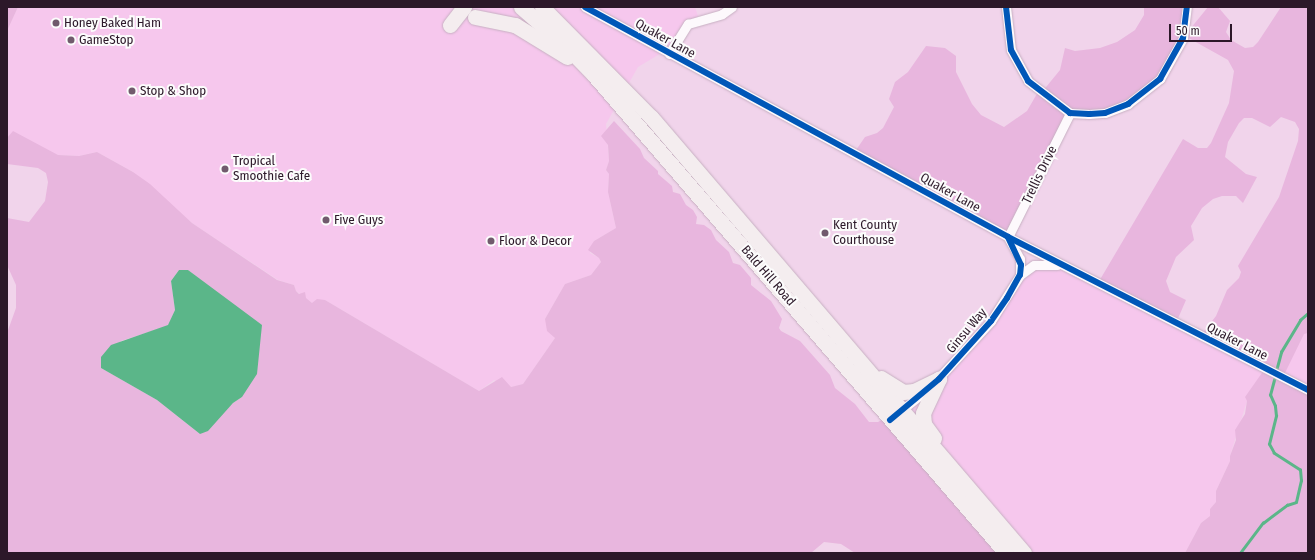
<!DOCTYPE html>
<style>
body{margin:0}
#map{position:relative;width:1315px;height:560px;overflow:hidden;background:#f1d4eb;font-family:"Fira Sans Condensed",sans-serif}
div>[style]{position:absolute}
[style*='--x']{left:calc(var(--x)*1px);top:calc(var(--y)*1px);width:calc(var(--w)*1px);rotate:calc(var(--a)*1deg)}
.built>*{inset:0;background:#f6c7ed}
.green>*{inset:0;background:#e8b6de}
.water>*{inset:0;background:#5bb689}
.stream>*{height:2.5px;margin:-1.25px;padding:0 1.25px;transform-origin:1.25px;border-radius:1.25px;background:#5bb689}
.roads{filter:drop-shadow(0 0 1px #c7b0c2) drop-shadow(0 0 1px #c7b0c2)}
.street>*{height:9px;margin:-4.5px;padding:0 4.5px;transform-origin:4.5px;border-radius:4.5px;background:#fdf9fc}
.primary>*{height:15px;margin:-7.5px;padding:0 7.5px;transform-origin:7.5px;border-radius:7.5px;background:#f4edef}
.cycleway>*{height:6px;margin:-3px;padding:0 3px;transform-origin:3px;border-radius:3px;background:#0057b8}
.dots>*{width:11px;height:11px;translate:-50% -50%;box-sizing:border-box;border:2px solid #fcfcfc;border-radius:50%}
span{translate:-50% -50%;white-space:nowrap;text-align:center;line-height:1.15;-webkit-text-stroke:4px #fcfcfc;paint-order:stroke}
.poi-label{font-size:13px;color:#2c1829}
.left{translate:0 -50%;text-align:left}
.street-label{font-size:13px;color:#2c1829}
.frame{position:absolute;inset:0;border:8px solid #2c1829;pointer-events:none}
.scale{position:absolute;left:1169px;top:24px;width:63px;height:18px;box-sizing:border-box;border:2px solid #2c1829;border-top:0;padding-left:5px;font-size:12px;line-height:14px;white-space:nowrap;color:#2c1829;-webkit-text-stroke:3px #fcfcfc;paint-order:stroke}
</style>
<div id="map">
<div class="built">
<i style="clip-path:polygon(18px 7px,695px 7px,698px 16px,672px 52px,663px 52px,638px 67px,606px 124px,609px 161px,606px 170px,609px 174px,608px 192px,616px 228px,594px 241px,590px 253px,599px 258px,601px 262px,591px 275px,565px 284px,545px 319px,555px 338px,523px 384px,511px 387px,494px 380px,479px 391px,325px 300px,312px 303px,296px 291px,294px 285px,278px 280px,192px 223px,133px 172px,97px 152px,79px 156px,58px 155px,7px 138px,7px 31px)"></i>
<i style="clip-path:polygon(1036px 265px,1055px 266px,1264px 370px,1247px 401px,1230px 456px,1230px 461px,1216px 491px,1216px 502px,1210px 509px,1210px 516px,1201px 523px,1185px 553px,1006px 553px,897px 426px,933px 383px,967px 350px,1023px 273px)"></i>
<i style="clip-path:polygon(1304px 333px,1308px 333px,1308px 391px,1283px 375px)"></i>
</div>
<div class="green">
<i style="clip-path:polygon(7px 7px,18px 7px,7px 31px)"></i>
<i style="clip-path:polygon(1144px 7px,1186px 8px,1186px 34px,1208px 7px,1218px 7px,1230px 21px,1226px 32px,1231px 40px,1245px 48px,1253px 47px,1258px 42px,1281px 7px,1308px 7px,1308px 333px,1304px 334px,1284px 375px,1308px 391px,1308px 553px,1185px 553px,1201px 523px,1210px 516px,1210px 509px,1216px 502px,1216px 491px,1230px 461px,1230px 456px,1236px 440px,1235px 430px,1245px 414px,1247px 401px,1245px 397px,1264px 370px,1201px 335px,1216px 316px,1227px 290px,1239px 278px,1241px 272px,1238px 266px,1279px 197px,1298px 141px,1299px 129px,1295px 122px,1281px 117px,1270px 127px,1252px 118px,1244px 118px,1239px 123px,1228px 142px,1225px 157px,1246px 174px,1257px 177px,1243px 203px,1236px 196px,1222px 196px,1213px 199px,1202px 208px,1191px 226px,1194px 240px,1176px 257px,1166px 281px,1170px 292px,1186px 300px,1176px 323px,1098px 283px,1183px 139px,1198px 148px,1207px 148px,1211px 143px,1229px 103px,1234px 71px,1228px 60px,1185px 36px,1159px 82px,1107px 113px,1073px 114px,1009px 237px,854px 153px,865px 137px,877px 133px,883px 128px,894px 107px,889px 99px,895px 82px,908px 72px,926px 46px,945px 48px,956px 56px,956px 72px,972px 104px,981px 115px,1004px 127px,1027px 111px,1038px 92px,1042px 92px,1060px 70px,1065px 48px,1075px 51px,1100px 48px,1117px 42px,1135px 30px,1144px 15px)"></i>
<i style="clip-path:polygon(evenodd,614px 121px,640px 149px,644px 158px,658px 171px,658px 174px,672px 186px,673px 192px,680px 194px,686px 205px,693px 210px,697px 217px,696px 224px,704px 225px,711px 230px,716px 240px,729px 252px,733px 263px,740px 265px,751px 278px,751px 285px,771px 301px,782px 319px,779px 328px,781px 331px,800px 341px,830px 375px,835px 388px,855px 404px,869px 422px,878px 422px,891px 415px,1006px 553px,855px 553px,841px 544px,824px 542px,811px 553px,7px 553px,7px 333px,16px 308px,16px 285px,7px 265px,7px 218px,29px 222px,45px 201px,48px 182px,46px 173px,38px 168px,7px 164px,7px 138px,13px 131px,58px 155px,79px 156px,97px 152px,133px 172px,150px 184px,192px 223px,277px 280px,294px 285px,296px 291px,299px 294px,305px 292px,306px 298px,312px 303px,317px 299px,325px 300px,479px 391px,502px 377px,511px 387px,523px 384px,555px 338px,547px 331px,545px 319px,565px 284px,591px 275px,601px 262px,599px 258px,588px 250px,594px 241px,616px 228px,608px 192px,609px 174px,606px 170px,609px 161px,608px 145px,601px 136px,614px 121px,179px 270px,188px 270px,228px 302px,242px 397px,233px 403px,200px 434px,157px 400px,101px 368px,121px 341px,168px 326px,175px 310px,171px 281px,179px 270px)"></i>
</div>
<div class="water">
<i style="clip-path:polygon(179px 270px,188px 270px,262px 325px,257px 374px,242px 397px,233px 403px,208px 431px,200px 434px,157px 400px,101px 368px,101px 357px,111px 345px,168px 325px,175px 310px,171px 281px)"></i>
</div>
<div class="stream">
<i style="--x:1276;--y:371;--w:20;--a:-75"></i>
<i style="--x:1281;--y:352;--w:37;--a:-59"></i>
<i style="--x:1300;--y:320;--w:11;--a:-41"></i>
<i style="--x:1240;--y:553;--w:38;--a:-53"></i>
<i style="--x:1263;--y:523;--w:30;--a:-37"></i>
<i style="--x:1287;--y:505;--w:9;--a:-18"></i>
<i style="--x:1296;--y:502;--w:22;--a:-77"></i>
<i style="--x:1301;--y:481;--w:11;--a:-95"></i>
<i style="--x:1300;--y:470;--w:31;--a:-147"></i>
<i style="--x:1274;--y:453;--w:10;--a:-119"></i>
<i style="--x:1269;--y:444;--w:29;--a:-76"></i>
<i style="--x:1276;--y:416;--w:10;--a:-96"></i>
<i style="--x:1275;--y:406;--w:12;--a:-114"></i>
<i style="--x:1270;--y:395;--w:20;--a:-75"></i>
</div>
<div class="roads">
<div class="street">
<i style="--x:585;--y:7;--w:481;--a:28.5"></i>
<i style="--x:1008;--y:237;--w:337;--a:27"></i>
<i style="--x:1006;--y:7;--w:43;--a:83.4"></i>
<i style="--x:1011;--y:50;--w:35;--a:61"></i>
<i style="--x:1028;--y:81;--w:53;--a:37.3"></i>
<i style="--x:1070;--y:113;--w:19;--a:3"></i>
<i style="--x:1089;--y:114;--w:16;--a:-4"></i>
<i style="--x:1105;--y:113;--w:25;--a:-21"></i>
<i style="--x:1128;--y:104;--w:41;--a:-38"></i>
<i style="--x:1160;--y:79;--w:47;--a:-60.7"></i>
<i style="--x:1183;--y:38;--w:31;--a:-83"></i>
<i style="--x:669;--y:54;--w:36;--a:-58"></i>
<i style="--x:688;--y:24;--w:35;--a:-16"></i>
<i style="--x:722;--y:14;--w:12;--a:-35"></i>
<i style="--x:1008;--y:237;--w:139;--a:-63.4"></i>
<i style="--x:1020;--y:275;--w:17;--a:-36"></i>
<i style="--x:1034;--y:265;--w:23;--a:0"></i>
<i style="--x:935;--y:382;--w:83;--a:-47.4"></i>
<i style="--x:991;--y:321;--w:54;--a:-57.8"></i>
<i style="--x:1020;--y:275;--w:16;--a:-90"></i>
<i style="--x:1020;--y:259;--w:23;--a:-119"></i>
<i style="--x:898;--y:413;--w:35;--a:-39"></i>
</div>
<div class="primary">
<i style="--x:521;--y:7;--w:61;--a:41"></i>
<i style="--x:567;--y:47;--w:39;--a:46"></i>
<i style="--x:594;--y:75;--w:631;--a:49.24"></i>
<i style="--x:542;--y:7;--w:155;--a:45.3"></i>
<i style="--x:651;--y:117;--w:574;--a:49.45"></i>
<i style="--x:475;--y:17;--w:41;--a:11.3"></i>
<i style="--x:515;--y:25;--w:61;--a:31.6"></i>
<i style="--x:450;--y:25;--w:23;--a:-52"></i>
<i style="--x:881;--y:378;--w:26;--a:32"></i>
<i style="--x:903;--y:392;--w:11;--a:-5"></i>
<i style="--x:914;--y:391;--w:28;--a:-26"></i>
<i style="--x:934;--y:438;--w:17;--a:-126"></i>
<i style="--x:924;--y:424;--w:11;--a:-95"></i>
<i style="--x:923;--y:413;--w:38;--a:-65"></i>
</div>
</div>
<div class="cycleway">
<i style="--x:585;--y:7;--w:481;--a:28.5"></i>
<i style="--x:1008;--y:237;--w:337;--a:27"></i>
<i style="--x:1006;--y:7;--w:43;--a:83.4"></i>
<i style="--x:1011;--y:50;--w:35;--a:61"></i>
<i style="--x:1028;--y:81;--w:53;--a:37.3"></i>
<i style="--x:1070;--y:113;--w:19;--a:3"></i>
<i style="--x:1089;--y:114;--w:16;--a:-4"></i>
<i style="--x:1105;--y:113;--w:25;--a:-21"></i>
<i style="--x:1128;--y:104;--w:41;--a:-38"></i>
<i style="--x:1160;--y:79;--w:47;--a:-60.7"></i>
<i style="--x:1183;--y:38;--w:31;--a:-83"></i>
<i style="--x:890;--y:420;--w:64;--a:-39.9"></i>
<i style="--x:939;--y:379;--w:78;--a:-48.1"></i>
<i style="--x:991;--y:321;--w:28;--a:-55"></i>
<i style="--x:1007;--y:298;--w:26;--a:-61"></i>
<i style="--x:1020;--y:275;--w:10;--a:-84"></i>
<i style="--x:1021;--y:265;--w:31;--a:-115"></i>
</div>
<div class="dots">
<i style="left:56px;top:23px;background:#715a6d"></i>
<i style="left:71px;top:40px;background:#715a6d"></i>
<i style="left:132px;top:91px;background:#715a6d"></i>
<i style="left:225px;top:169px;background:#715a6d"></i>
<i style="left:326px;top:220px;background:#715a6d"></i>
<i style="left:825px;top:233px;background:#715a6d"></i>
<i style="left:491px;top:241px;background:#715a6d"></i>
</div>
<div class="poi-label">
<span class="left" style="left:64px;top:23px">Honey Baked Ham</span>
<span class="left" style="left:79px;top:40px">GameStop</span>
<span class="left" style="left:140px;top:91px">Stop &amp; Shop</span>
<span class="left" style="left:233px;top:169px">Tropical<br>Smoothie Cafe</span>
<span class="left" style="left:334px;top:220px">Five Guys</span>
<span class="left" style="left:833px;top:233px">Kent County<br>Courthouse</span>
<span class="left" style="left:499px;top:241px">Floor &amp; Decor</span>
</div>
<div class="street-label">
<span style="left:665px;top:39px;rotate:29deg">Quaker Lane</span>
<span style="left:1040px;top:175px;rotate:-64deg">Trellis Drive</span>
<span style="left:950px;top:193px;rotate:29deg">Quaker Lane</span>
<span style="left:768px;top:276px;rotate:49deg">Bald Hill Road</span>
<span style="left:967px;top:331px;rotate:-50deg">Ginsu Way</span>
<span style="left:1237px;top:342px;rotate:27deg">Quaker Lane</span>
</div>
<div class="frame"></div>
<div class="scale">50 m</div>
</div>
